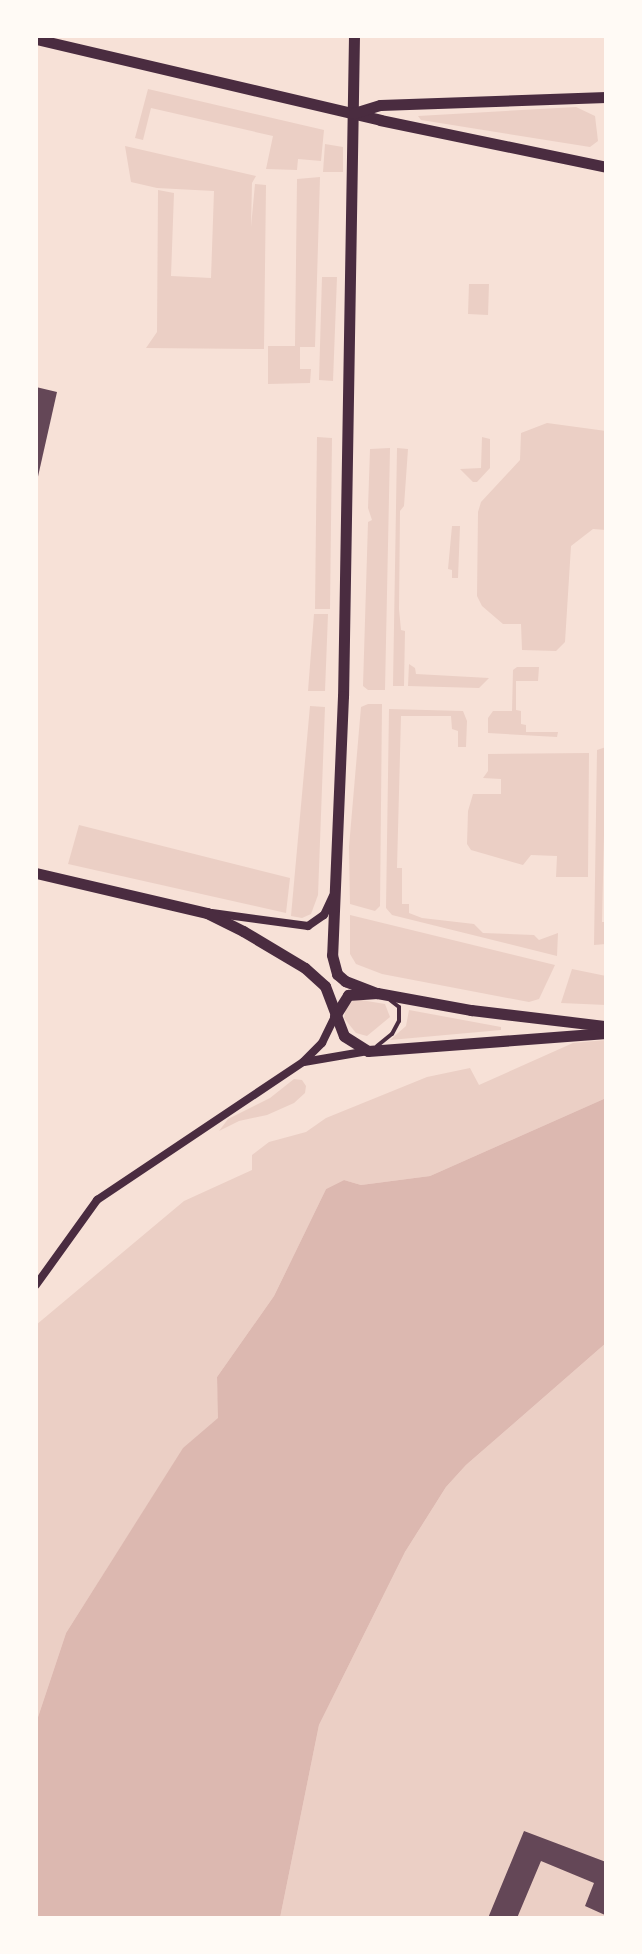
<!DOCTYPE html>
<style>
body{margin:0}
#map{position:relative;width:642px;height:1954px;overflow:hidden;background:#f7e1d7;font-family:"PT Sans Narrow",sans-serif}
div>[style]{position:absolute}
[style*='--x']{left:calc(var(--x)*1px);top:calc(var(--y)*1px);width:calc(var(--w)*1px);rotate:calc(var(--a)*1deg)}
.green>*{inset:0;background:#ebcfc5}
.water>*{inset:0;background:#dcb8b0}
.building>*{inset:0;background:#644757}
.service>*{height:4px;margin:-2px;padding:0 2px;transform-origin:2px;border-radius:2px;background:#4a2c40}
.minor>*{height:8px;margin:-4px;padding:0 4px;transform-origin:4px;border-radius:4px;background:#4a2c40}
.tertiary>*{height:11px;margin:-5.5px;padding:0 5.5px;transform-origin:5.5px;border-radius:5.5px;background:#4a2c40}
span{translate:-50% -50%;white-space:nowrap;text-align:center;line-height:1.15;-webkit-text-stroke:7px #fffaf5;paint-order:stroke}
.frame{position:absolute;inset:0;border:38px solid #fffaf5;pointer-events:none}
</style>
<div id="map">
<div class="green">
<i style="clip-path:polygon(148px 89px,324px 130px,321px 161px,298px 159px,297px 170px,266px 169px,273px 136px,151px 108px,143px 140px,135px 138px)"></i>
<i style="clip-path:polygon(576px 107px,595px 116px,598px 141px,590px 147px,421px 120px,418px 116px)"></i>
<i style="clip-path:polygon(325px 144px,343px 147px,343px 172px,323px 172px)"></i>
<i style="clip-path:polygon(125px 146px,256px 176px,252px 183px,251px 227px,255px 184px,266px 185px,264px 349px,146px 348px,157px 332px,158px 190px,174px 193px,171px 276px,211px 278px,214px 191px,157px 188px,131px 182px)"></i>
<i style="clip-path:polygon(320px 177px,315px 347px,300px 347px,300px 369px,311px 369px,310px 383px,268px 384px,268px 346px,295px 346px,297px 179px)"></i>
<i style="clip-path:polygon(322px 277px,337px 277px,333px 381px,319px 380px)"></i>
<i style="clip-path:polygon(469px 284px,489px 284px,488px 315px,468px 314px)"></i>
<i style="clip-path:polygon(547px 423px,606px 431px,606px 530px,593px 529px,571px 546px,565px 642px,556px 651px,522px 650px,521px 624px,503px 624px,482px 606px,477px 596px,478px 512px,481px 502px,520px 460px,521px 433px)"></i>
<i style="clip-path:polygon(317px 437px,332px 438px,330px 609px,315px 609px)"></i>
<i style="clip-path:polygon(482px 437px,490px 439px,490px 468px,477px 482px,473px 482px,460px 469px,481px 468px)"></i>
<i style="clip-path:polygon(390px 448px,385px 690px,368px 690px,363px 686px,368px 522px,372px 520px,368px 508px,370px 449px)"></i>
<i style="clip-path:polygon(397px 448px,408px 449px,404px 506px,400px 511px,399px 609px,401px 630px,405px 631px,404px 686px,393px 686px)"></i>
<i style="clip-path:polygon(452px 526px,460px 526px,458px 578px,452px 578px,452px 570px,448px 569px)"></i>
<i style="clip-path:polygon(314px 614px,328px 614px,325px 691px,308px 691px)"></i>
<i style="clip-path:polygon(409px 664px,415px 668px,416px 674px,489px 678px,479px 688px,408px 686px)"></i>
<i style="clip-path:polygon(517px 667px,539px 667px,538px 681px,516px 681px,516px 710px,521px 711px,521px 724px,526px 725px,526px 732px,558px 732px,557px 737px,488px 733px,488px 718px,493px 711px,512px 711px,513px 670px)"></i>
<i style="clip-path:polygon(368px 704px,382px 704px,380px 906px,375px 911px,350px 904px,349px 847px,361px 707px)"></i>
<i style="clip-path:polygon(310px 706px,325px 707px,318px 895px,311px 914px,302px 918px,291px 916px)"></i>
<i style="clip-path:polygon(389px 709px,463px 711px,467px 721px,466px 747px,458px 747px,458px 731px,452px 729px,451px 716px,401px 716px,397px 868px,402px 868px,402px 904px,409px 904px,409px 913px,422px 918px,474px 924px,483px 933px,534px 935px,539px 940px,558px 933px,557px 956px,392px 915px,386px 908px)"></i>
<i style="clip-path:polygon(606px 747px,602px 922px,606px 922px,606px 944px,594px 945px,597px 750px)"></i>
<i style="clip-path:polygon(589px 753px,588px 877px,556px 877px,557px 856px,531px 855px,523px 865px,471px 850px,467px 844px,468px 811px,473px 794px,501px 794px,501px 779px,483px 778px,488px 771px,488px 754px)"></i>
<i style="clip-path:polygon(79px 825px,290px 878px,286px 913px,68px 864px)"></i>
<i style="clip-path:polygon(350px 915px,555px 965px,539px 999px,529px 1002px,382px 974px,356px 964px,350px 954px)"></i>
<i style="clip-path:polygon(572px 969px,606px 976px,606px 1005px,561px 1003px)"></i>
<i style="clip-path:polygon(355px 999px,385px 1004px,390px 1017px,367px 1036px,356px 1033px,344px 1018px,346px 1007px)"></i>
<i style="clip-path:polygon(409px 1010px,501px 1027px,501px 1030px,390px 1040px,406px 1026px)"></i>
<i style="clip-path:polygon(606px 1040px,606px 1098px,430px 1176px,361px 1185px,344px 1180px,326px 1189px,274px 1296px,217px 1377px,219px 1418px,183px 1449px,66px 1633px,36px 1723px,36px 1325px,184px 1201px,252px 1170px,252px 1155px,269px 1142px,306px 1132px,326px 1118px,427px 1077px,470px 1068px,479px 1085px,573px 1043px)"></i>
<i style="clip-path:polygon(294px 1079px,302px 1080px,306px 1086px,305px 1093px,294px 1103px,267px 1115px,239px 1121px,219px 1131px,228px 1119px,270px 1098px)"></i>
<i style="clip-path:polygon(606px 1343px,606px 1918px,280px 1918px,319px 1725px,405px 1552px,446px 1487px,466px 1465px)"></i>
</div>
<div class="water">
<i style="clip-path:polygon(606px 1098px,606px 1343px,466px 1465px,446px 1487px,405px 1552px,319px 1725px,280px 1918px,36px 1918px,36px 1723px,66px 1633px,183px 1448px,218px 1418px,217px 1377px,274px 1296px,326px 1189px,344px 1180px,361px 1185px,430px 1176px)"></i>
</div>
<div class="building">
<i style="clip-path:polygon(36px 387px,57px 392px,37px 481px,36px 480px)"></i>
<i style="clip-path:polygon(524px 1831px,606px 1862px,605px 1915px,585px 1906px,594px 1883px,541px 1861px,517px 1918px,488px 1918px)"></i>
</div>
<div class="service">
<i style="--x:377;--y:1046;--w:19;--a:-39"></i>
<i style="--x:392;--y:1034;--w:15;--a:-62"></i>
<i style="--x:399;--y:1021;--w:14;--a:-90"></i>
<i style="--x:399;--y:1007;--w:11;--a:-142"></i>
</div>
<div class="minor">
<i style="--x:212;--y:913;--w:97;--a:7.7"></i>
<i style="--x:308;--y:926;--w:19;--a:-35"></i>
<i style="--x:324;--y:915;--w:21;--a:-65"></i>
<i style="--x:304;--y:1062;--w:65;--a:-9.8"></i>
<i style="--x:36;--y:1285;--w:105;--a:-54.3"></i>
<i style="--x:97;--y:1200;--w:248;--a:-33.8"></i>
<i style="--x:303;--y:1062;--w:27;--a:-45"></i>
<i style="--x:322;--y:1043;--w:30;--a:-64"></i>
</div>
<div class="tertiary">
<i style="--x:354;--y:36;--w:660;--a:90.95"></i>
<i style="--x:343;--y:696;--w:259;--a:92.4"></i>
<i style="--x:332;--y:955;--w:20;--a:75"></i>
<i style="--x:337;--y:974;--w:11;--a:41"></i>
<i style="--x:345;--y:981;--w:34;--a:21"></i>
<i style="--x:36;--y:39;--w:353;--a:13.2"></i>
<i style="--x:380;--y:120;--w:231;--a:11.7"></i>
<i style="--x:354;--y:113;--w:27;--a:-17"></i>
<i style="--x:380;--y:105;--w:226;--a:-2"></i>
<i style="--x:36;--y:873;--w:176;--a:13.2"></i>
<i style="--x:207;--y:913;--w:40;--a:26.6"></i>
<i style="--x:243;--y:931;--w:72;--a:30.8"></i>
<i style="--x:305;--y:968;--w:27;--a:42"></i>
<i style="--x:325;--y:986;--w:53;--a:69.2"></i>
<i style="--x:344;--y:1036;--w:28;--a:32"></i>
<i style="--x:368;--y:1051;--w:239;--a:-4.3"></i>
<i style="--x:335;--y:1016;--w:25;--a:-58"></i>
<i style="--x:348;--y:995;--w:29;--a:-4"></i>
<i style="--x:377;--y:993;--w:96;--a:10.3"></i>
<i style="--x:471;--y:1010;--w:136;--a:6.8"></i>
</div>
<div class="frame"></div>
</div>
